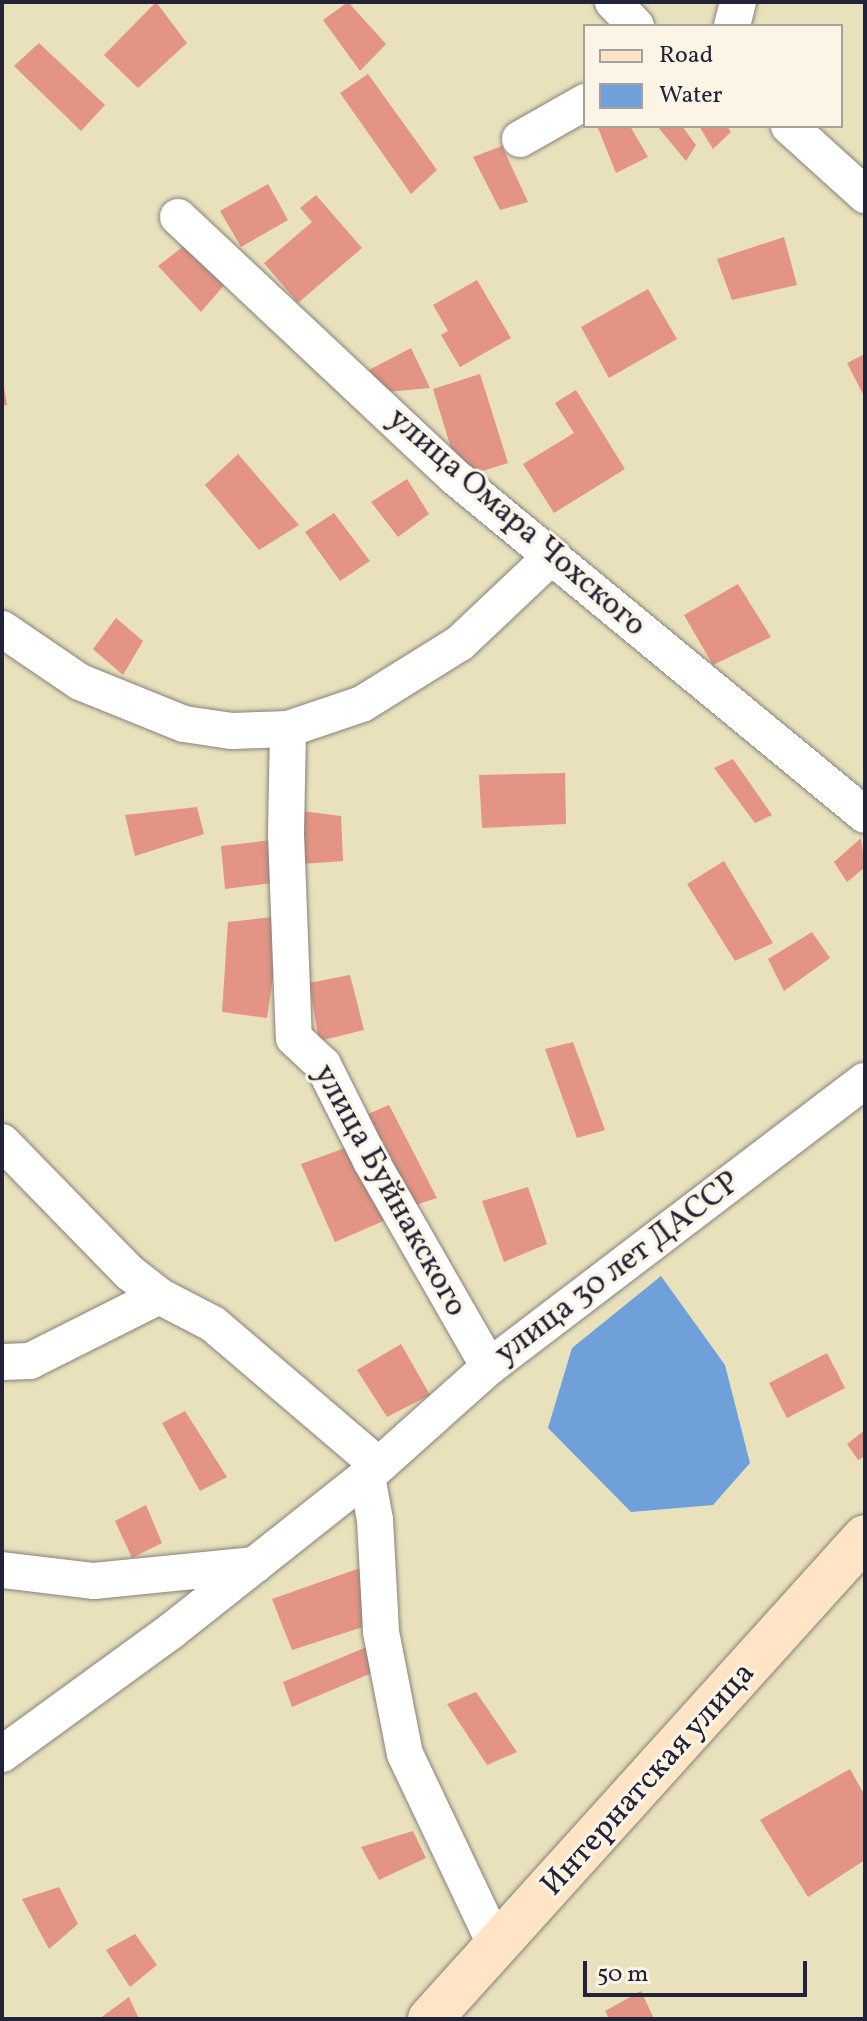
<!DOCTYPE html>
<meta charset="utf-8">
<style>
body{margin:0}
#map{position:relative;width:867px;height:2021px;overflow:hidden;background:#e9e1bc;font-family:Vollkorn,serif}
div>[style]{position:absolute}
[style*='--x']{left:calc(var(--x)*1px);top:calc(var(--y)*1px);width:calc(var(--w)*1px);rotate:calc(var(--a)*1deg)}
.water>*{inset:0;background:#70a0da}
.building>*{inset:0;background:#e39484}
.roads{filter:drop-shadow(0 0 2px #86827c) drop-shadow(0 0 2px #86827c)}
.street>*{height:36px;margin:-18px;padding:0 18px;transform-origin:18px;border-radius:18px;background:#fff}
.secondary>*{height:44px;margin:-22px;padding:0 22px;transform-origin:22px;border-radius:22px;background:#ffe4c6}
span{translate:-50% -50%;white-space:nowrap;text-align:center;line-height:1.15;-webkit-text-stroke:6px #fcf5e5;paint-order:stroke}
.street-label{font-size:32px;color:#22223b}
.frame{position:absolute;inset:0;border:4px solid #22223b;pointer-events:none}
.legend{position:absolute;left:583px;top:24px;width:260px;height:104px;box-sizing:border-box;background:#fcf5e5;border:2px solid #a5a1a1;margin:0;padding:10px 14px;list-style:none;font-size:24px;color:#22223b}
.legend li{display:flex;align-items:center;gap:16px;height:40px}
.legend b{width:40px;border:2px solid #a5a1a1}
.scale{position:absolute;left:583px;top:1961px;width:224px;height:36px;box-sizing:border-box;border:4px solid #22223b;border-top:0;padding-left:10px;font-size:24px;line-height:28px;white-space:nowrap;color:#22223b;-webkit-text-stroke:6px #fcf5e5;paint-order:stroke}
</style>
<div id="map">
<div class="water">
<i style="clip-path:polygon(661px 1276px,725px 1365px,750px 1463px,713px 1505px,631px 1512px,548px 1428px,572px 1348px)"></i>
</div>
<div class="building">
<i style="clip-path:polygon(156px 2px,187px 43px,138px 88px,104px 55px)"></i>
<i style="clip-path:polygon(348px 2px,386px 44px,360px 71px,323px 20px)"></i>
<i style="clip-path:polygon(39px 43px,105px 105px,81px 131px,14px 66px)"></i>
<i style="clip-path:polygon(368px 74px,437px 170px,411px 194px,340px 93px)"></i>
<i style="clip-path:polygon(630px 126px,648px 157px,616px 173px,598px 128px)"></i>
<i style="clip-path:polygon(657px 126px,682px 126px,696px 145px,686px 161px)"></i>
<i style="clip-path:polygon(699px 126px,727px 126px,731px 132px,713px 149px)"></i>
<i style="clip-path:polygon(502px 146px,528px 202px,500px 210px,473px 157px)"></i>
<i style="clip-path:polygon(268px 184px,288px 220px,241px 247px,220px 211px)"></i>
<i style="clip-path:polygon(316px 195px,362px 248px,298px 303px,264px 263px,312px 222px,300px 208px)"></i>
<i style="clip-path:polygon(784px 237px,797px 285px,732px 300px,717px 259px)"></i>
<i style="clip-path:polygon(189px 242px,226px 283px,201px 312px,158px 266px)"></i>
<i style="clip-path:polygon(477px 280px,511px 338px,460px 367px,441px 335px,448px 331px,433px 305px)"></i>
<i style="clip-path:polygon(648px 289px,677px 339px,609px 378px,581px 327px)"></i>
<i style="clip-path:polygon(411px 348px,430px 388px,387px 392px,367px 371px)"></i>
<i style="clip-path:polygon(865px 354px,865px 398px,847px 363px)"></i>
<i style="clip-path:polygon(480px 374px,508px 463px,460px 478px,433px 389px)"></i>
<i style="clip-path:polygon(2px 376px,7px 405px,2px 406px)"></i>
<i style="clip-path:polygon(576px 390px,625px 469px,554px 513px,523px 464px,574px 433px,555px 403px)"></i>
<i style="clip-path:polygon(238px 454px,299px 525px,259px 550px,205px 485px)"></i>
<i style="clip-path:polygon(407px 479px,429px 514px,398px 537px,371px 502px)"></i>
<i style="clip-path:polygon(334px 513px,370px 561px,340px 581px,305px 532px)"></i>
<i style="clip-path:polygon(738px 584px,771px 637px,713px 665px,684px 615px)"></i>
<i style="clip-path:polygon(116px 618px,143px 641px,123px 675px,93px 649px)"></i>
<i style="clip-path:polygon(733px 759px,772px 815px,755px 823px,714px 768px)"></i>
<i style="clip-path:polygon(565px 773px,566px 824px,482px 828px,479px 775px)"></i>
<i style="clip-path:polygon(197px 807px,204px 834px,135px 856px,125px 815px)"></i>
<i style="clip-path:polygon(302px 811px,341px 816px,343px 861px,302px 864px)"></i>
<i style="clip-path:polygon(861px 838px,865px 867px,847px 882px,834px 862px)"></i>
<i style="clip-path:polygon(272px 840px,272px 883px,225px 889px,221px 846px)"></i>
<i style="clip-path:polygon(724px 861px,773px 943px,735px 961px,687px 884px)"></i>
<i style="clip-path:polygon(282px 916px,267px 1018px,222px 1012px,228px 922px)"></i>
<i style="clip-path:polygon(812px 932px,830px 958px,784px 991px,768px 959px)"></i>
<i style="clip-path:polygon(350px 975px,364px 1030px,319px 1041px,309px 983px)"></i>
<i style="clip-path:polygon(573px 1042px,605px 1130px,577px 1138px,545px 1049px)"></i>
<i style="clip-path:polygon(389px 1105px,437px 1198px,406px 1208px,361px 1117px)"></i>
<i style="clip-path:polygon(353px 1145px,388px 1219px,335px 1242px,301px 1164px)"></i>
<i style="clip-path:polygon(528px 1187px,547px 1244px,504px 1262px,482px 1201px)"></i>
<i style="clip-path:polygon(401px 1344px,430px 1395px,387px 1417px,357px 1370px)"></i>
<i style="clip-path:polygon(827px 1353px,845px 1388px,787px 1418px,769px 1383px)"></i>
<i style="clip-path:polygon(185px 1411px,227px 1477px,200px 1491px,162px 1423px)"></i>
<i style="clip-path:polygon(865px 1430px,865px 1456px,858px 1460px,847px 1444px)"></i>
<i style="clip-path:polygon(146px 1505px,162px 1543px,132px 1558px,115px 1521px)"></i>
<i style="clip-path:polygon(363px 1567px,369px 1625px,292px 1650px,272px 1599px)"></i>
<i style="clip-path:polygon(369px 1646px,381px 1669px,292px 1707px,283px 1682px)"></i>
<i style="clip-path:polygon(476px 1692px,517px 1752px,487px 1765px,447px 1704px)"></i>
<i style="clip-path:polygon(850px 1769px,865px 1796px,865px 1860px,808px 1897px,760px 1820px)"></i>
<i style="clip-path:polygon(413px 1831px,426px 1858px,379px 1880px,361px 1847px)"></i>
<i style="clip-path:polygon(59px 1887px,78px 1924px,49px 1949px,22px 1899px)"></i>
<i style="clip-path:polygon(135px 1934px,157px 1965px,130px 1987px,106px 1950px)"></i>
<i style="clip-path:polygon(641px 1991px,654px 2019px,609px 2019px,605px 2011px)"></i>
<i style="clip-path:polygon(129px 1997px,139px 2019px,99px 2019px)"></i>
</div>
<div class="roads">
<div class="street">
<i style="--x:613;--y:2;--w:33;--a:46"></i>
<i style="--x:732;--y:26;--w:25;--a:-76"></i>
<i style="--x:789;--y:126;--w:103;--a:42.2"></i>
<i style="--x:520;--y:139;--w:75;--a:-29.6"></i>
<i style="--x:178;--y:217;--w:380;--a:43.2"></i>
<i style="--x:455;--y:477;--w:531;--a:39.5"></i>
<i style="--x:2;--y:629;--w:94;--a:34.2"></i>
<i style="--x:80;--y:682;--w:112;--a:22"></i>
<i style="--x:184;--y:724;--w:49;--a:8.3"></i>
<i style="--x:232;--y:731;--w:56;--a:-2"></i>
<i style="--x:288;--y:729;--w:78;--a:-18.7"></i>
<i style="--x:362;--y:704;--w:115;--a:-31.9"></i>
<i style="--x:460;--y:643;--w:127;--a:-43.4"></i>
<i style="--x:288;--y:729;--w:105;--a:91.1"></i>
<i style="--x:286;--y:834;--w:204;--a:87.8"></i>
<i style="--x:294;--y:1038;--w:40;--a:43"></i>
<i style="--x:323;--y:1065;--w:107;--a:63.4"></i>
<i style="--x:371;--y:1161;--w:237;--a:60.2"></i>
<i style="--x:2;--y:1142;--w:183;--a:45.7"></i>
<i style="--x:130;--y:1273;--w:37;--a:38"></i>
<i style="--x:159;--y:1296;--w:61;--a:27.4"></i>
<i style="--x:213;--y:1324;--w:217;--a:40.5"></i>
<i style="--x:2;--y:1362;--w:28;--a:-2"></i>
<i style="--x:30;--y:1361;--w:144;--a:-26.7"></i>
<i style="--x:367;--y:1476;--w:45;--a:79.7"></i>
<i style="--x:375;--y:1520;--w:112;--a:86.9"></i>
<i style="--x:381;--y:1632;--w:124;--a:78.9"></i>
<i style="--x:405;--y:1754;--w:215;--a:64.6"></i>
<i style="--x:2;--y:1570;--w:93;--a:6.8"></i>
<i style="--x:94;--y:1581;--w:162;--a:-5.7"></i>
<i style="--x:2;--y:1754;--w:208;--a:-36"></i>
<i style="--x:170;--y:1632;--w:251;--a:-38.4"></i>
<i style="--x:367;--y:1476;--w:164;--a:-41.8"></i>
<i style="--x:489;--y:1367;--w:472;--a:-37.3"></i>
</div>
<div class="secondary">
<i style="--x:430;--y:2019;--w:649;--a:-47.93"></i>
</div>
</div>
<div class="street-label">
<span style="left:516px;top:523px;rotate:41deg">улица Омара Чохского</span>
<span style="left:389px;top:1191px;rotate:61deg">улица Буйнакского</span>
<span style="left:618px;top:1269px;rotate:-37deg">улица 30 лет ДАССР</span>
<span style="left:649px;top:1780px;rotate:-48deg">Интернатская улица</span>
</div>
<div class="frame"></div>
<ul class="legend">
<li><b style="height:10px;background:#ffe4c6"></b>Road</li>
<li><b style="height:22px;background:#70a0da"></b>Water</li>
</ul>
<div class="scale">50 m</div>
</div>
